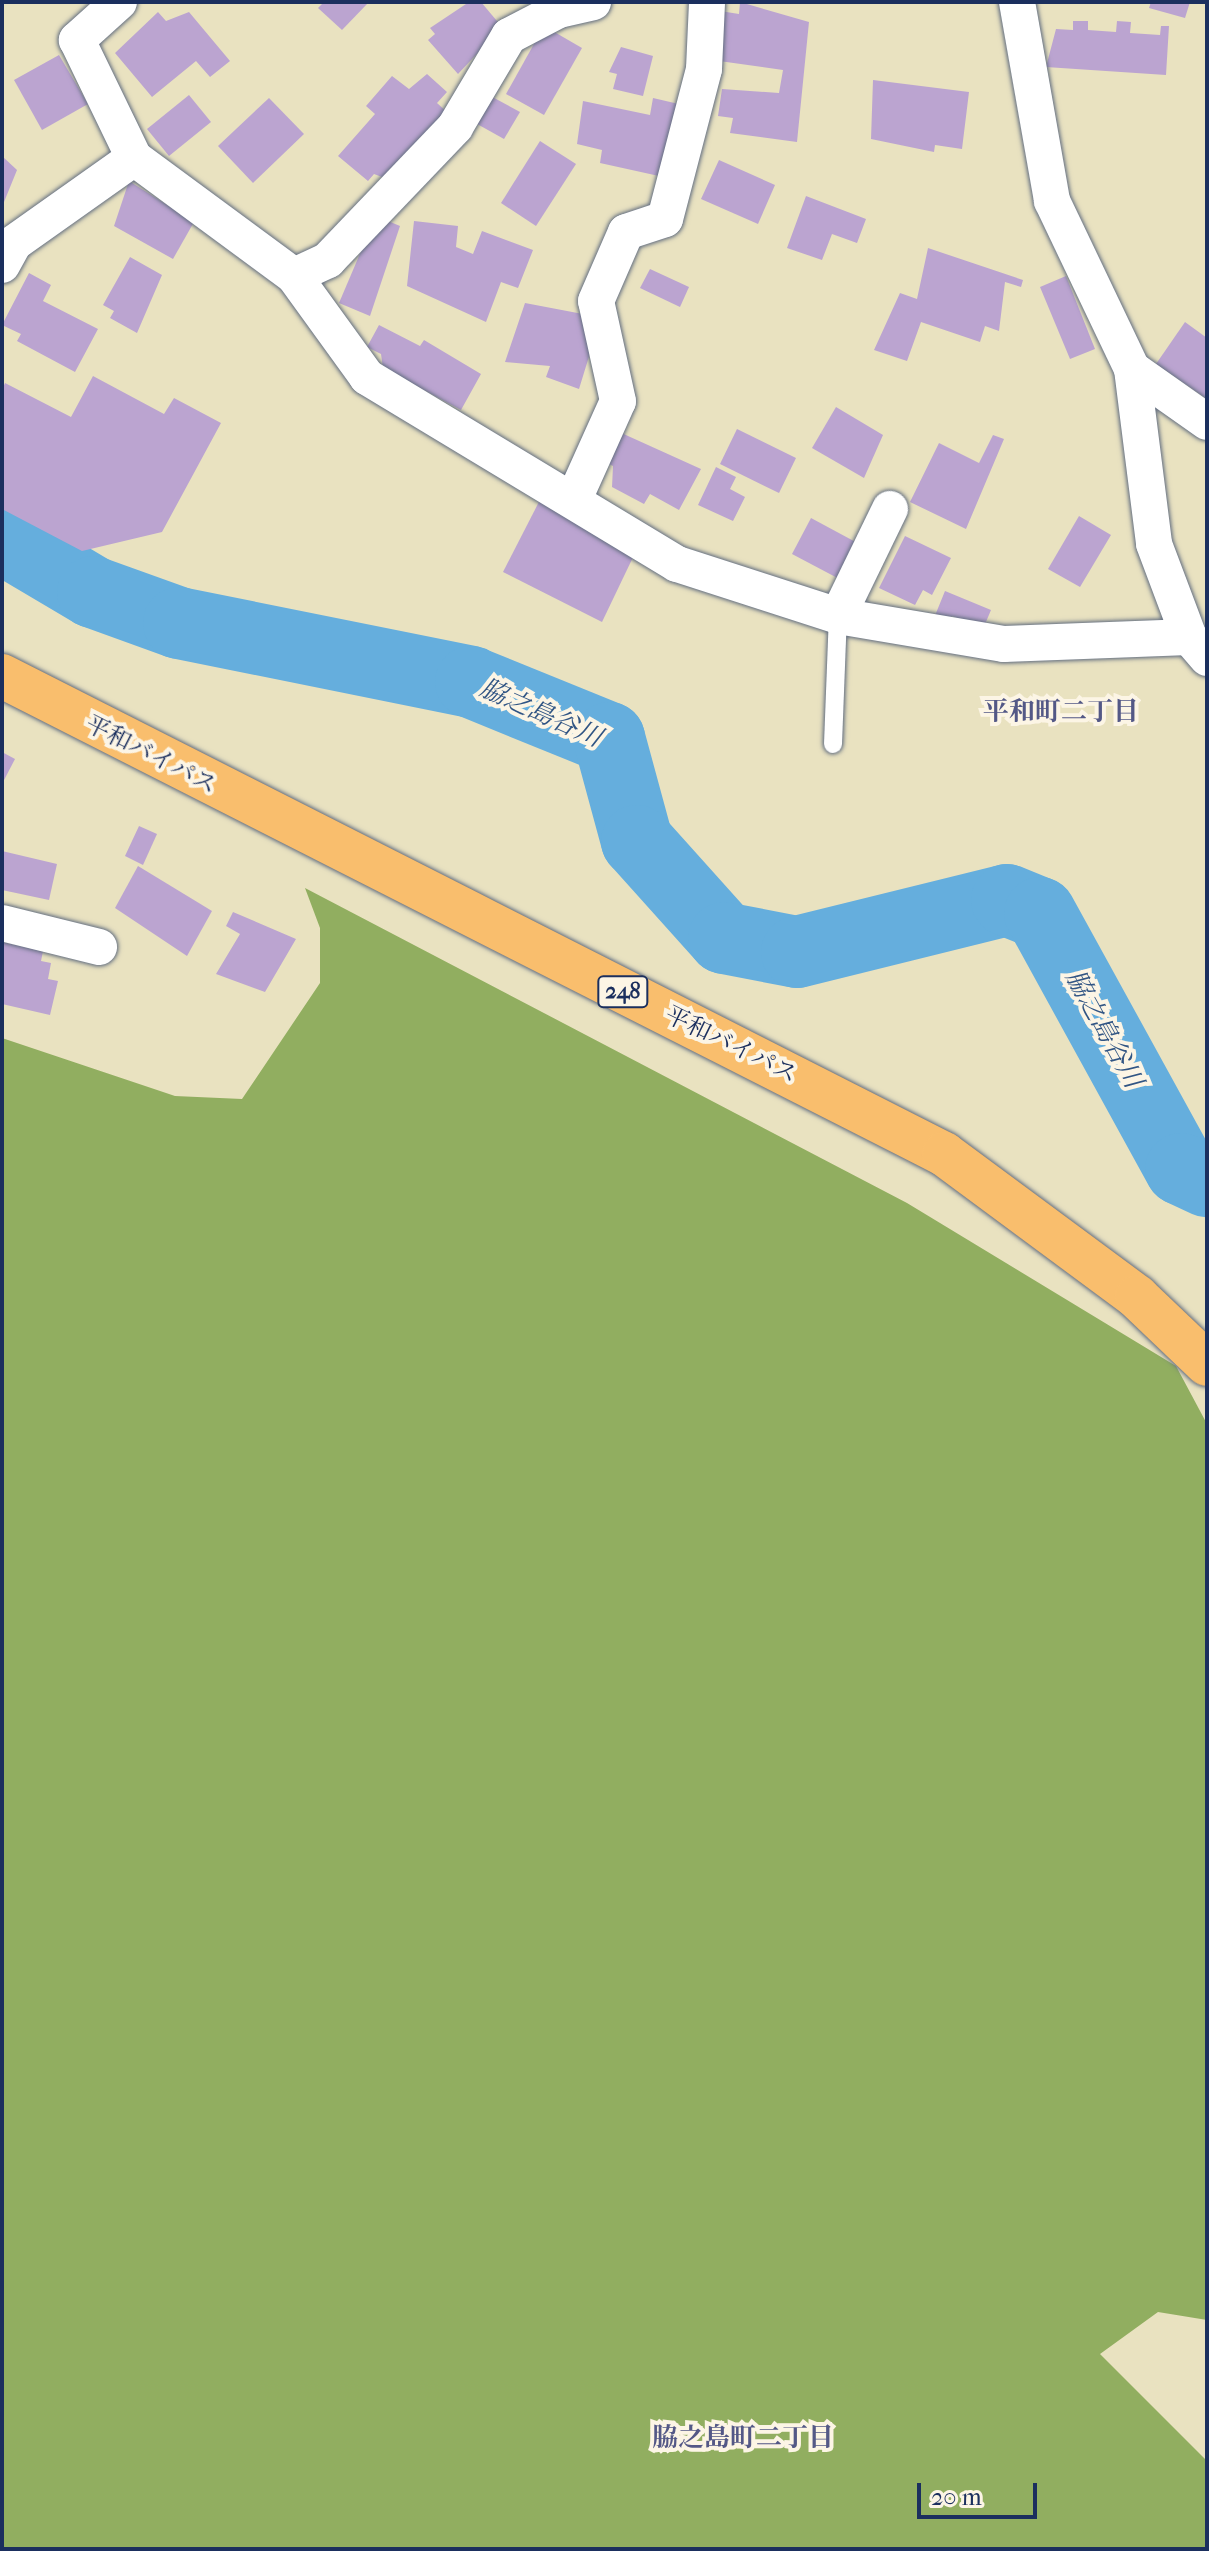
<!DOCTYPE html>
<meta charset="utf-8">
<style>
body{margin:0}
#map{position:relative;width:1209px;height:2551px;overflow:hidden;background:#e9e2c0;font-family:"IM FELL French Canon","Noto Serif JP",serif}
div>[style]{position:absolute}
[style*='--x']{left:calc(var(--x)*1px);top:calc(var(--y)*1px);width:calc(var(--w)*1px);rotate:calc(var(--a)*1deg)}
.forest>*{inset:0;background:#91ae60}
.river>*{height:72px;margin:-36px;padding:0 36px;transform-origin:36px;border-radius:36px;background:#65aedd}
.building>*{inset:0;background:#bba4d0}
.roads{filter:drop-shadow(0 0 2px #636e80) drop-shadow(0 0 2px #636e80)}
.lane>*{height:18px;margin:-9px;padding:0 9px;transform-origin:9px;border-radius:9px;background:#fff}
.street>*{height:36px;margin:-18px;padding:0 18px;transform-origin:18px;border-radius:18px;background:#fff}
.highway>*{height:44px;margin:-22px;padding:0 22px;transform-origin:22px;border-radius:22px;background:#f9be6d}
span{translate:-50% -50%;white-space:nowrap;text-align:center;line-height:1.15;-webkit-text-stroke:8px #fcf5e5;paint-order:stroke}
.shield-label span{padding:2px 6px;background:#fcf5e5;border:2px solid;border-radius:6px;-webkit-text-stroke-width:0}
.shield-label{font-size:22px;color:#1b2f5e;font-weight:700}
.street-label{font-size:24px;color:#1b2f5e}
.neighbourhood-label{font-size:26px;color:#535886;font-weight:700}
.water-label{font-size:26px;color:#315584;font-style:italic}
.frame{position:absolute;inset:0;border:4px solid #1b2f5e;pointer-events:none}
.scale{position:absolute;left:917px;top:2483px;width:120px;height:36px;box-sizing:border-box;border:4px solid #1b2f5e;border-top:0;padding-left:10px;font-size:24px;line-height:28px;white-space:nowrap;color:#1b2f5e;-webkit-text-stroke:6px #fcf5e5;paint-order:stroke}
</style>
<div id="map">
<div class="forest">
<i style="clip-path:polygon(305px 888px,907px 1203px,1176px 1366px,1207px 1424px,1207px 2320px,1158px 2312px,1100px 2354px,1207px 2461px,1207px 2549px,2px 2549px,2px 1038px,175px 1096px,242px 1099px,320px 983px,320px 928px)"></i>
</div>
<div class="river">
<i style="--x:2;--y:538;--w:106;--a:30.7"></i>
<i style="--x:93;--y:592;--w:91;--a:19.8"></i>
<i style="--x:179;--y:623;--w:298;--a:11.4"></i>
<i style="--x:471;--y:682;--w:149;--a:22.1"></i>
<i style="--x:609;--y:738;--w:107;--a:74.8"></i>
<i style="--x:637;--y:841;--w:130;--a:48.1"></i>
<i style="--x:724;--y:938;--w:74;--a:10.9"></i>
<i style="--x:797;--y:952;--w:216;--a:-13.9"></i>
<i style="--x:1007;--y:900;--w:35;--a:22"></i>
<i style="--x:1040;--y:913;--w:292;--a:61.2"></i>
<i style="--x:1181;--y:1169;--w:29;--a:25"></i>
</div>
<div class="building">
<i style="clip-path:polygon(324px 2px,369px 2px,342px 30px,318px 8px)"></i>
<i style="clip-path:polygon(469px 2px,481px 2px,502px 27px,458px 74px,428px 40px,435px 34px,430px 28px)"></i>
<i style="clip-path:polygon(740px 2px,809px 22px,797px 142px,730px 133px,733px 118px,718px 116px,722px 89px,779px 93px,783px 70px,712px 60px,720px 11px,739px 14px)"></i>
<i style="clip-path:polygon(1151px 2px,1190px 2px,1185px 18px,1149px 8px)"></i>
<i style="clip-path:polygon(158px 12px,166px 21px,189px 12px,230px 61px,210px 77px,196px 61px,152px 97px,115px 53px)"></i>
<i style="clip-path:polygon(1073px 21px,1088px 21px,1088px 30px,1116px 32px,1117px 21px,1131px 22px,1130px 33px,1160px 35px,1161px 26px,1169px 26px,1166px 75px,1046px 67px,1056px 29px,1073px 30px)"></i>
<i style="clip-path:polygon(544px 26px,582px 48px,544px 115px,506px 94px)"></i>
<i style="clip-path:polygon(621px 47px,653px 56px,643px 96px,613px 89px,617px 74px,609px 72px)"></i>
<i style="clip-path:polygon(59px 55px,88px 104px,42px 130px,14px 80px)"></i>
<i style="clip-path:polygon(427px 74px,447px 92px,437px 103px,448px 113px,390px 180px,374px 174px,368px 181px,338px 156px,375px 114px,366px 106px,392px 76px,409px 89px)"></i>
<i style="clip-path:polygon(873px 80px,969px 92px,962px 149px,935px 145px,934px 152px,871px 139px)"></i>
<i style="clip-path:polygon(485px 93px,520px 112px,504px 139px,470px 120px)"></i>
<i style="clip-path:polygon(189px 95px,211px 122px,169px 156px,147px 129px)"></i>
<i style="clip-path:polygon(269px 98px,304px 134px,253px 183px,218px 146px)"></i>
<i style="clip-path:polygon(653px 98px,683px 105px,668px 178px,600px 163px,602px 150px,577px 144px,583px 101px,650px 115px)"></i>
<i style="clip-path:polygon(540px 141px,576px 164px,536px 226px,501px 203px)"></i>
<i style="clip-path:polygon(2px 156px,17px 170px,2px 207px)"></i>
<i style="clip-path:polygon(719px 160px,775px 185px,758px 224px,701px 199px)"></i>
<i style="clip-path:polygon(129px 181px,194px 222px,173px 259px,114px 226px)"></i>
<i style="clip-path:polygon(806px 196px,866px 219px,857px 243px,832px 234px,822px 260px,787px 248px)"></i>
<i style="clip-path:polygon(376px 216px,400px 226px,370px 316px,339px 303px)"></i>
<i style="clip-path:polygon(414px 221px,458px 226px,456px 247px,473px 254px,482px 231px,533px 250px,518px 288px,501px 282px,486px 322px,407px 286px)"></i>
<i style="clip-path:polygon(928px 248px,1023px 280px,1021px 287px,1005px 282px,999px 331px,985px 326px,980px 342px,921px 322px,907px 361px,874px 350px,900px 293px,917px 299px)"></i>
<i style="clip-path:polygon(130px 257px,162px 275px,137px 333px,110px 318px,114px 311px,103px 305px)"></i>
<i style="clip-path:polygon(650px 269px,689px 287px,680px 307px,640px 288px)"></i>
<i style="clip-path:polygon(29px 273px,51px 285px,43px 301px,98px 329px,75px 372px,17px 341px,21px 334px,2px 325px)"></i>
<i style="clip-path:polygon(1066px 276px,1095px 349px,1070px 359px,1040px 287px)"></i>
<i style="clip-path:polygon(525px 303px,588px 315px,595px 337px,579px 389px,546px 377px,550px 366px,505px 362px)"></i>
<i style="clip-path:polygon(1185px 322px,1207px 338px,1207px 399px,1156px 364px)"></i>
<i style="clip-path:polygon(379px 325px,420px 346px,424px 340px,481px 374px,461px 410px,383px 368px,381px 354px,367px 347px)"></i>
<i style="clip-path:polygon(93px 376px,164px 414px,174px 398px,221px 423px,162px 532px,82px 551px,2px 509px,2px 390px,5px 383px,71px 417px)"></i>
<i style="clip-path:polygon(836px 407px,883px 435px,864px 478px,812px 448px)"></i>
<i style="clip-path:polygon(737px 429px,796px 458px,779px 493px,720px 464px)"></i>
<i style="clip-path:polygon(617px 431px,701px 469px,679px 510px,650px 494px,644px 504px,612px 487px,613px 466px,601px 460px)"></i>
<i style="clip-path:polygon(993px 435px,1004px 439px,966px 529px,910px 502px,939px 443px,979px 463px)"></i>
<i style="clip-path:polygon(716px 467px,736px 477px,730px 489px,745px 497px,733px 521px,698px 505px)"></i>
<i style="clip-path:polygon(543px 494px,636px 551px,602px 622px,503px 572px)"></i>
<i style="clip-path:polygon(1079px 516px,1111px 535px,1080px 587px,1048px 569px)"></i>
<i style="clip-path:polygon(811px 518px,863px 546px,845px 582px,792px 554px)"></i>
<i style="clip-path:polygon(905px 536px,951px 558px,932px 595px,923px 590px,915px 605px,879px 588px)"></i>
<i style="clip-path:polygon(945px 591px,991px 610px,983px 629px,952px 616px,948px 625px,934px 618px)"></i>
<i style="clip-path:polygon(2px 752px,15px 759px,2px 784px)"></i>
<i style="clip-path:polygon(139px 826px,157px 834px,143px 865px,125px 856px)"></i>
<i style="clip-path:polygon(2px 851px,57px 864px,49px 900px,2px 890px)"></i>
<i style="clip-path:polygon(138px 866px,212px 911px,187px 956px,115px 908px)"></i>
<i style="clip-path:polygon(233px 912px,296px 939px,265px 992px,216px 974px,240px 934px,226px 926px)"></i>
<i style="clip-path:polygon(2px 942px,43px 951px,41px 961px,51px 963px,48px 979px,58px 981px,50px 1015px,2px 1004px)"></i>
</div>
<div class="roads">
<div class="lane">
<i style="--x:833;--y:744;--w:128;--a:-87.8"></i>
</div>
<div class="street">
<i style="--x:119;--y:2;--w:57;--a:137.9"></i>
<i style="--x:77;--y:40;--w:131;--a:64.2"></i>
<i style="--x:134;--y:158;--w:199;--a:36.4"></i>
<i style="--x:294;--y:276;--w:125;--a:54.1"></i>
<i style="--x:367;--y:377;--w:362;--a:31.1"></i>
<i style="--x:677;--y:564;--w:169;--a:17.9"></i>
<i style="--x:838;--y:616;--w:168;--a:9.6"></i>
<i style="--x:1004;--y:644;--w:185;--a:-2.2"></i>
<i style="--x:1017;--y:2;--w:202;--a:80"></i>
<i style="--x:1052;--y:201;--w:186;--a:64.5"></i>
<i style="--x:1132;--y:369;--w:176;--a:82.8"></i>
<i style="--x:1154;--y:544;--w:99;--a:69.4"></i>
<i style="--x:1189;--y:637;--w:28;--a:49"></i>
<i style="--x:2;--y:265;--w:25;--a:-61"></i>
<i style="--x:14;--y:243;--w:147;--a:-35.3"></i>
<i style="--x:294;--y:276;--w:38;--a:-25"></i>
<i style="--x:328;--y:260;--w:184;--a:-46.3"></i>
<i style="--x:455;--y:127;--w:106;--a:-59.3"></i>
<i style="--x:509;--y:36;--w:56;--a:-27.5"></i>
<i style="--x:559;--y:10;--w:35;--a:-13"></i>
<i style="--x:1132;--y:369;--w:92;--a:35.2"></i>
<i style="--x:574;--y:499;--w:107;--a:-65.8"></i>
<i style="--x:618;--y:401;--w:102;--a:-102.4"></i>
<i style="--x:596;--y:301;--w:75;--a:-66.5"></i>
<i style="--x:626;--y:232;--w:41;--a:-18.4"></i>
<i style="--x:665;--y:219;--w:155;--a:-75.4"></i>
<i style="--x:704;--y:69;--w:67;--a:-87.4"></i>
<i style="--x:838;--y:616;--w:119;--a:-64.1"></i>
<i style="--x:2;--y:923;--w:100;--a:13.9"></i>
</div>
<div class="highway">
<i style="--x:2;--y:676;--w:1056;--a:26.9"></i>
<i style="--x:944;--y:1154;--w:240;--a:36.5"></i>
<i style="--x:1137;--y:1297;--w:97;--a:43.7"></i>
</div>
</div>
<div class="shield-label">
<span style="left:623px;top:992px">248</span>
</div>
<div class="street-label">
<span style="left:151px;top:755px;rotate:27deg">平和バイパス</span>
<span style="left:731px;top:1045px;rotate:26deg">平和バイパス</span>
</div>
<div class="neighbourhood-label">
<span style="left:1061px;top:712px">平和町二丁目</span>
<span style="left:743px;top:2438px">脇之島町二丁目</span>
</div>
<div class="water-label">
<span style="left:541px;top:713px;rotate:24deg">脇之島谷川</span>
<span style="left:1104px;top:1029px;rotate:61deg">脇之島谷川</span>
</div>
<div class="frame"></div>
<div class="scale">20 m</div>
</div>
